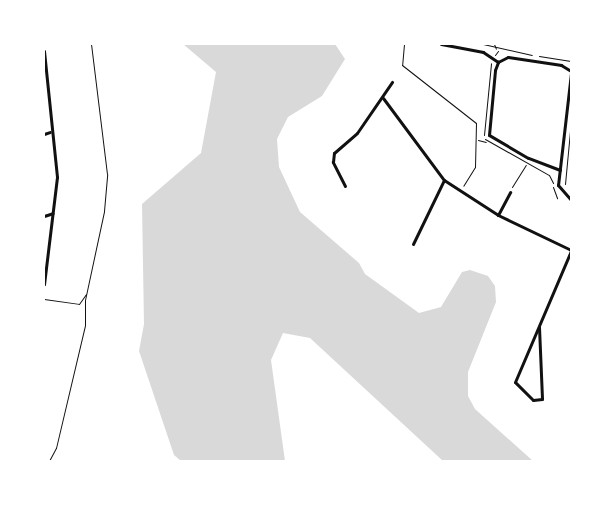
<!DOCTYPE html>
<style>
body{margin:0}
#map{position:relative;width:615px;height:505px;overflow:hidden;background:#fff;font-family:Signika,sans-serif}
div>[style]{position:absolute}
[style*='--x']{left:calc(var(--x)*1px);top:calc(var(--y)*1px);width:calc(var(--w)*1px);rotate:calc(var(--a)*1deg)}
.water>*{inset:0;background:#d9d9d9}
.path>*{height:1px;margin:-0.5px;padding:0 0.5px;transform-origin:0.5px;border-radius:0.5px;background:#111}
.minor>*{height:3px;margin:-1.5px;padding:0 1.5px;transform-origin:1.5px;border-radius:1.5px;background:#111}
span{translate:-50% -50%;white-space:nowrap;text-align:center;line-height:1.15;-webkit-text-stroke:4px #fff;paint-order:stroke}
.frame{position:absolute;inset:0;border:45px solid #fff;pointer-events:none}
</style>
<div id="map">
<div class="water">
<i style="clip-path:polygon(183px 44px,335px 44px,345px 59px,322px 96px,288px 117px,277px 139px,279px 167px,300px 212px,359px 263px,365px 274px,419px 313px,441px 307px,462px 272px,470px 270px,488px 276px,495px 286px,496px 302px,468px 372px,468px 396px,475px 409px,533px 461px,443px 461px,310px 338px,283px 333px,271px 360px,285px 461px,181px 461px,174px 455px,139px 351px,144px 324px,142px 204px,201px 153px,216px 72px)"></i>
</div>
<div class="path">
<i style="--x:404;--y:44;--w:21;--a:95"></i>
<i style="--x:402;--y:65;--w:94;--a:38.1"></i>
<i style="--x:476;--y:123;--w:44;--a:91.3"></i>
<i style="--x:475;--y:167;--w:22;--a:122"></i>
<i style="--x:483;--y:44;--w:50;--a:12.7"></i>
<i style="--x:494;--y:44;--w:5;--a:68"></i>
<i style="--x:495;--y:55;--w:5;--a:-53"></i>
<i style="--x:539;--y:56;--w:32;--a:9"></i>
<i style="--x:484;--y:135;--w:72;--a:-84.4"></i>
<i style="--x:485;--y:139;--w:73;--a:29.4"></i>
<i style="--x:549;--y:175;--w:9;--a:63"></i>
<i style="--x:478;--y:140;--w:8;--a:14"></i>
<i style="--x:565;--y:184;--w:64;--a:-84.6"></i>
<i style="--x:512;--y:187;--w:26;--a:-58"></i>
<i style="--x:553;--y:187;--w:12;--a:70"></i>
<i style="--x:44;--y:299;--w:35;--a:8"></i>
<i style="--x:79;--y:304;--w:12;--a:-55"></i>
<i style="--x:49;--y:461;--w:15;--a:-62"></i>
<i style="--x:56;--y:448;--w:126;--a:-76.7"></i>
<i style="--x:85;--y:325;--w:25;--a:-90"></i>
<i style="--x:85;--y:300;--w:91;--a:-77.9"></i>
<i style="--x:104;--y:211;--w:37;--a:-85"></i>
<i style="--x:107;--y:174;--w:131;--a:-97"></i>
</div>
<div class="minor">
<i style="--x:441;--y:44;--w:43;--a:10.8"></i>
<i style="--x:483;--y:52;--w:18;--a:34"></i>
<i style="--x:44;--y:51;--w:127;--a:84.1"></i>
<i style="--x:57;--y:177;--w:108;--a:96.9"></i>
<i style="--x:571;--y:73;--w:113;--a:96.6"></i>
<i style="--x:558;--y:185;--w:20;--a:49"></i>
<i style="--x:383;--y:98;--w:102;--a:53.4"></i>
<i style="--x:444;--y:180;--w:64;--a:32.9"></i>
<i style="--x:498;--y:215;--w:81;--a:25.6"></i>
<i style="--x:44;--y:134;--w:6;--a:-18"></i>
<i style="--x:560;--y:170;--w:34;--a:-159"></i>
<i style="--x:528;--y:158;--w:45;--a:-149.5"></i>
<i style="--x:489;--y:135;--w:65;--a:-84.7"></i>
<i style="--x:495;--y:70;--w:9;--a:-69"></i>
<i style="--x:498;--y:62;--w:11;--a:-27"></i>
<i style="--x:508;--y:57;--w:54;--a:8.6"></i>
<i style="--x:561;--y:65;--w:12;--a:31"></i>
<i style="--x:345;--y:186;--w:27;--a:-117"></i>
<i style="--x:333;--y:162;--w:9;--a:-84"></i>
<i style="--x:334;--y:153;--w:30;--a:-41"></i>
<i style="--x:357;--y:133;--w:62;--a:-55.5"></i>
<i style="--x:498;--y:215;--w:26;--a:-62"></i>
<i style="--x:44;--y:216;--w:9;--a:-18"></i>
<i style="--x:413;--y:244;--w:71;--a:-64.2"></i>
<i style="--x:539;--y:327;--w:72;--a:87.6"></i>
<i style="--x:542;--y:399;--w:9;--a:174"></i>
<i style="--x:533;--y:400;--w:25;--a:-135"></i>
<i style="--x:515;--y:382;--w:142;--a:-66.9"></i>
</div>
<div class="frame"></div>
</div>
